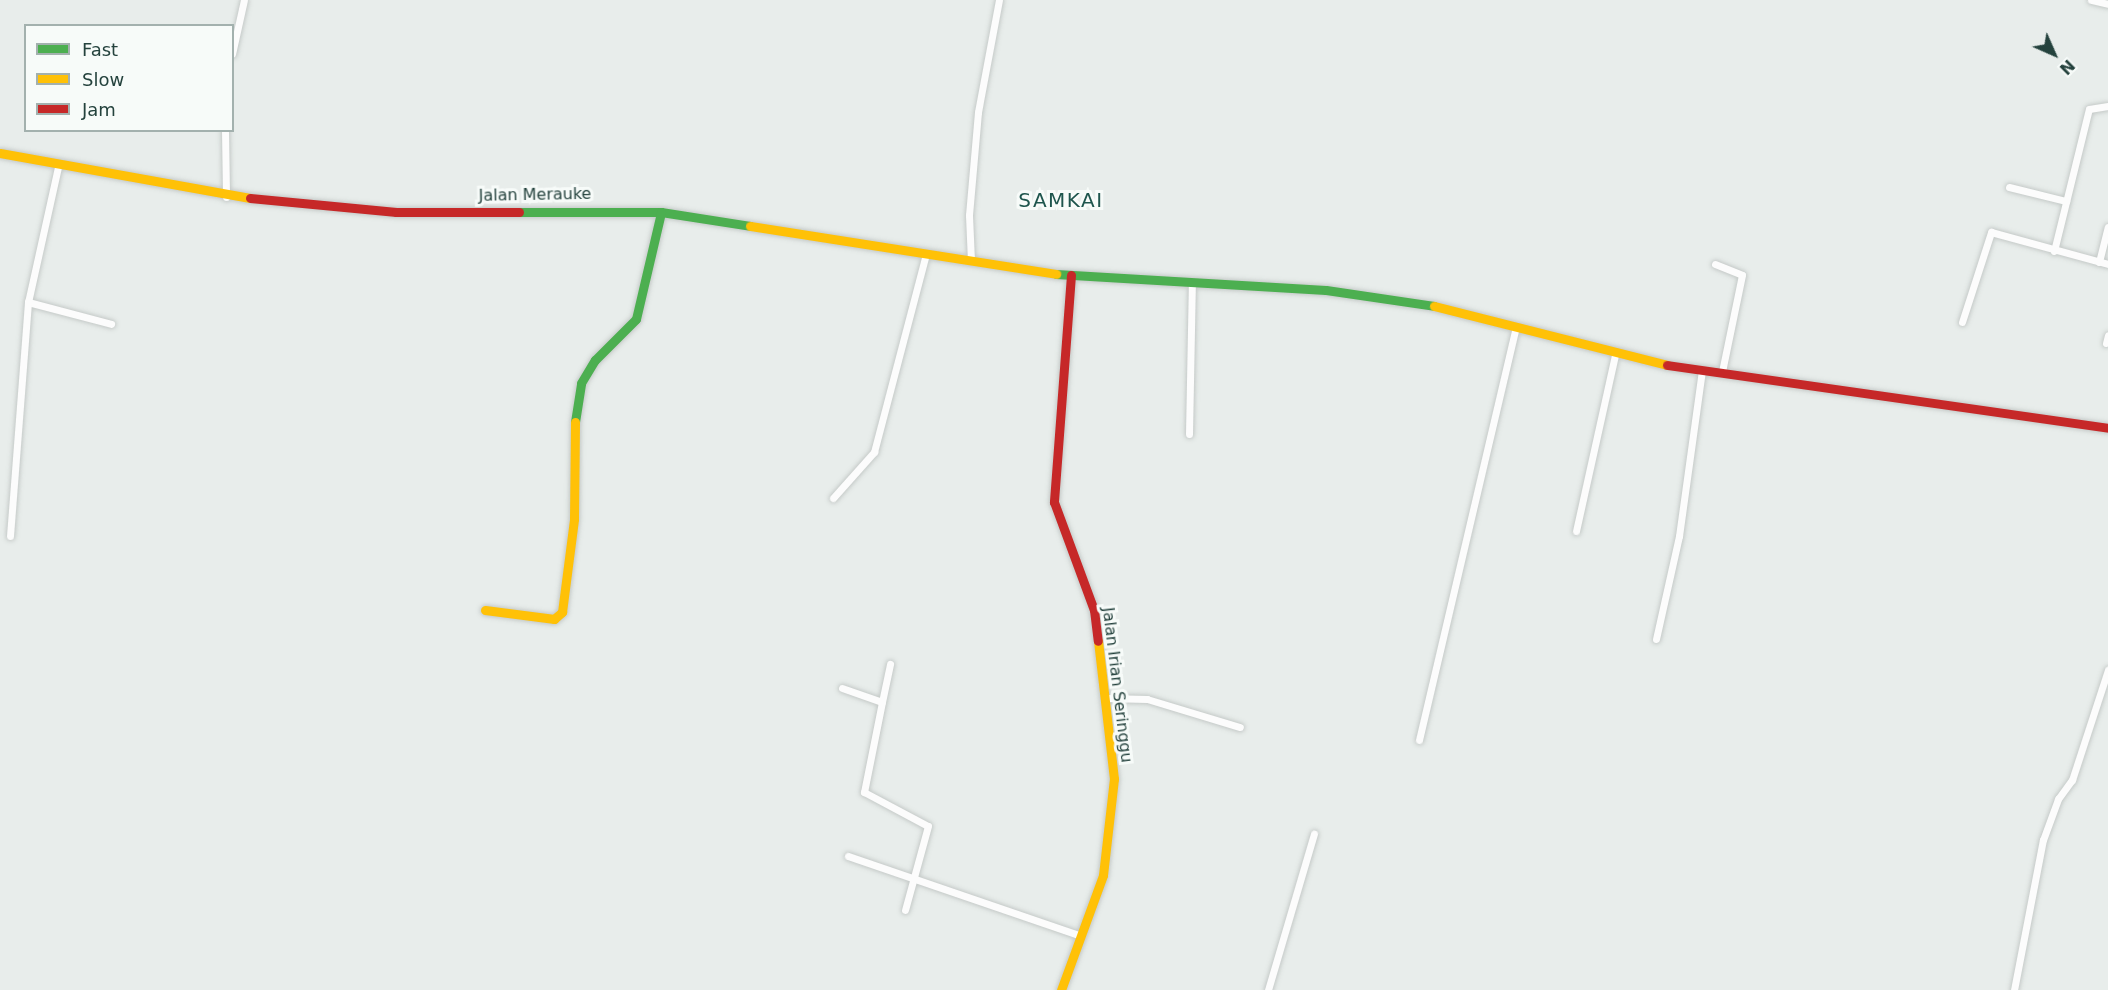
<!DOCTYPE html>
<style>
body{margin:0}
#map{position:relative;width:2108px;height:990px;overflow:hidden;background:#e8edeb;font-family:"DejaVu Sans",sans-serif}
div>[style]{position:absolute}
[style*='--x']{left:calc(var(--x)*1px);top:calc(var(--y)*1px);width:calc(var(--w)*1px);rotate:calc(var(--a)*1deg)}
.roads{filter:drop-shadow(0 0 2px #c5cac8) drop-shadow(0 0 2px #c5cac8)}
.street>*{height:7px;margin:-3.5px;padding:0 3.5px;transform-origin:3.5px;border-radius:3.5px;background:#fcfcfc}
.fast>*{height:9px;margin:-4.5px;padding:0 4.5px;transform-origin:4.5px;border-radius:4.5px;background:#4caf50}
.slow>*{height:9px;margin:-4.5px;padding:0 4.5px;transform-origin:4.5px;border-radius:4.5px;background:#ffc107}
.jam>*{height:9px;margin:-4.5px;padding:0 4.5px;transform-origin:4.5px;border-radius:4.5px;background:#c62828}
span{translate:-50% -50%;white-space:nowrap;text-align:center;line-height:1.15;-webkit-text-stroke:6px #f7fbf9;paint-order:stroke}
.street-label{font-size:16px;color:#24423d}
.quarter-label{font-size:20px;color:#1e554d;letter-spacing:1.5px}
.legend{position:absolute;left:24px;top:24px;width:210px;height:108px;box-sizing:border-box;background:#f7fbf9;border:2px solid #a3b1ae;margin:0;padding:8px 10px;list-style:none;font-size:18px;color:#24423d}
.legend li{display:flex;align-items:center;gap:12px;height:30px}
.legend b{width:30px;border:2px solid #a3b1ae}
.north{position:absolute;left:2024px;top:24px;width:60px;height:60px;-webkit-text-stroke:4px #f7fbf9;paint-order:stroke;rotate:135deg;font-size:16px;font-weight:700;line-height:24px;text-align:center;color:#24423d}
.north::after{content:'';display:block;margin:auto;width:21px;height:27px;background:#24423d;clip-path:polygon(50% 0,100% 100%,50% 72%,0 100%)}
</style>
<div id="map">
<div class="roads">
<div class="street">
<i style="--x:2091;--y:0;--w:17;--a:13"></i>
<i style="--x:232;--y:54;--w:55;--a:-77.5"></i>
<i style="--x:225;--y:130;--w:67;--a:89.1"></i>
<i style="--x:58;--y:167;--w:138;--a:102.5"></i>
<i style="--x:28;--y:302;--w:86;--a:14.8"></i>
<i style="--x:2009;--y:187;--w:59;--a:13.8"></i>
<i style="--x:2054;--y:251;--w:146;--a:-76.2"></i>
<i style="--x:2089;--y:109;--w:19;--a:-9"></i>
<i style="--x:971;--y:261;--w:46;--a:-92.5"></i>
<i style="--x:969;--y:215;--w:103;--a:-85"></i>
<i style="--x:978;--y:112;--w:114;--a:-79.4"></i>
<i style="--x:2099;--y:262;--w:36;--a:-76"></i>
<i style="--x:1715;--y:264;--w:29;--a:22"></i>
<i style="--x:1742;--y:275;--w:99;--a:101.7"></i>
<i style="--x:1962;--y:322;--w:95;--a:-72.1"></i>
<i style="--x:1991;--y:232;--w:121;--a:15.3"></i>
<i style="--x:2106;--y:343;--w:8;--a:-76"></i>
<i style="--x:1189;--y:434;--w:152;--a:-88.9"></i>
<i style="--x:833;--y:498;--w:62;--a:-48.3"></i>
<i style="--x:874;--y:452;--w:205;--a:-75.3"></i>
<i style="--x:1576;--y:531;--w:180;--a:-77.5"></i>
<i style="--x:10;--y:536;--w:235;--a:-85.6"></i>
<i style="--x:1656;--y:639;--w:106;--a:-77.4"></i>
<i style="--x:1679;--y:536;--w:168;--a:-82.1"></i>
<i style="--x:842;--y:688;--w:42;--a:19.3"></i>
<i style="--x:882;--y:702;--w:92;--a:101.3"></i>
<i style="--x:864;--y:792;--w:72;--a:28"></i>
<i style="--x:928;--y:826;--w:87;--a:105.3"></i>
<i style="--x:1106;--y:698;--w:41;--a:1.4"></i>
<i style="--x:1147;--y:699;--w:97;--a:16.8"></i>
<i style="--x:882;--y:702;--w:39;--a:-78"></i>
<i style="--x:1419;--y:740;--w:423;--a:-76.8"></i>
<i style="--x:848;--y:856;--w:246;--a:18.9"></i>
<i style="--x:1268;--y:990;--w:163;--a:-73.6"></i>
<i style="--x:2014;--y:990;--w:153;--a:-79.1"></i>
<i style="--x:2043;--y:840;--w:44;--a:-69.9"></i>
<i style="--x:2058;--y:799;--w:24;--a:-54"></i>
<i style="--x:2072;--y:780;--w:116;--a:-71.9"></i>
</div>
<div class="fast">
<i style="--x:519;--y:212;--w:142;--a:0"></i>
<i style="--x:661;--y:212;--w:90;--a:8.9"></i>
<i style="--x:1056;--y:274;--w:270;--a:3.4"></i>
<i style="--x:1326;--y:290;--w:109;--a:8.4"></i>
<i style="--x:575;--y:422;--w:39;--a:-81"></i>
<i style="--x:581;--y:383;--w:27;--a:-59"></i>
<i style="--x:595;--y:360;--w:58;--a:-45"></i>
<i style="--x:636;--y:319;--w:110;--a:-76.8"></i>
</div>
<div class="slow">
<i style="--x:0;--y:153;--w:254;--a:10.2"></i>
<i style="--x:750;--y:226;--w:310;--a:8.9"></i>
<i style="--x:1434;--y:306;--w:240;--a:14.2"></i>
<i style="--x:485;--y:610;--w:70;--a:7.4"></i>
<i style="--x:554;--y:619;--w:11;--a:-41"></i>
<i style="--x:562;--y:612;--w:94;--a:-82.6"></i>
<i style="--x:574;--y:519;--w:97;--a:-89.4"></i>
<i style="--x:1061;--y:990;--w:122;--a:-69.9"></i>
<i style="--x:1103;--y:875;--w:97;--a:-83.5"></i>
<i style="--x:1114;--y:779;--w:139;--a:-96.6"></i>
</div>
<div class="jam">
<i style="--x:250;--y:198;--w:147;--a:5.5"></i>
<i style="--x:396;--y:212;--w:123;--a:0"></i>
<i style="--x:1071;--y:275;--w:228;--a:94.3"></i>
<i style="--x:1054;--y:502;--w:115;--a:69.7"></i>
<i style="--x:1094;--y:610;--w:31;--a:83"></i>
<i style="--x:1667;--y:365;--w:445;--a:8.1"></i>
</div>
</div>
<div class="street-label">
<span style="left:535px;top:195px;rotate:-1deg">Jalan Merauke</span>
<span style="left:1117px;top:685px;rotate:83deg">Jalan Irian Seringgu</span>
</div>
<div class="quarter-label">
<span style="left:1061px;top:200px">SAMKAI</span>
</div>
<ul class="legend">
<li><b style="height:8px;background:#4caf50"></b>Fast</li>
<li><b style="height:8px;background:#ffc107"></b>Slow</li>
<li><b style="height:8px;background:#c62828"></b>Jam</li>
</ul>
<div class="north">N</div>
</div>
